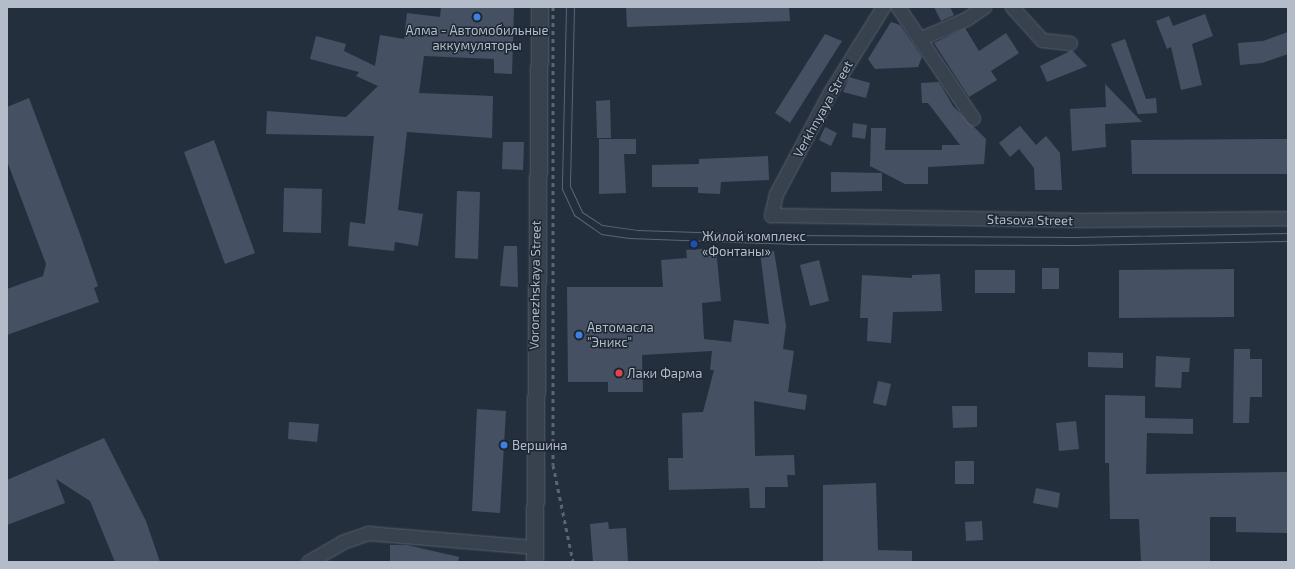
<!DOCTYPE html>
<meta charset="utf-8">
<style>
body{margin:0}
#map{position:relative;width:1295px;height:569px;overflow:hidden;background:#242f3e;font-family:"Exo 2",sans-serif}
div>[style]{position:absolute}
[style*='--x']{left:calc(var(--x)*1px);top:calc(var(--y)*1px);width:calc(var(--w)*1px);rotate:calc(var(--a)*1deg)}
.building>*{inset:0;background:#455162}
.roads{filter:drop-shadow(0 0 1px #565f6c) drop-shadow(0 0 1px #565f6c)}
.minor>*{height:13px;margin:-6.5px;padding:0 6.5px;transform-origin:6.5px;border-radius:6.5px;background:#38414e}
.tertiary>*{height:16px;margin:-8px;padding:0 8px;transform-origin:8px;border-radius:8px;background:#38414e}
.tram>*{height:1px;margin:-0.5px;padding:0 0.5px;transform-origin:0.5px;border-radius:0.5px;background:#5a6575}
.rail>*{height:3px;margin-top:-1.5px;transform-origin:0;background:repeating-linear-gradient(90deg,#5a6575 0 4px,transparent 0 8px)}
.dots>*{width:11px;height:11px;translate:-50% -50%;box-sizing:border-box;border:2px solid #1d2633;border-radius:50%}
span{translate:-50% -50%;white-space:nowrap;text-align:center;line-height:1.15;-webkit-text-stroke:3px #1d2633;paint-order:stroke}
.poi-label{font-size:13px;color:#b4bcc9}
.left{translate:0 -50%;text-align:left}
.street-label{font-size:13px;color:#b4bcc9}
.frame{position:absolute;inset:0;border:8px solid #b4bcc9;pointer-events:none}
</style>
<div id="map">
<div class="building">
<i style="clip-path:polygon(441px 7px,514px 7px,512px 74px,494px 73px,494px 59px,424px 56px,419px 93px,493px 96px,492px 138px,407px 132px,398px 210px,423px 214px,418px 246px,395px 242px,394px 251px,348px 246px,350px 222px,365px 224px,374px 136px,266px 134px,267px 111px,346px 117px,378px 86px,356px 76px,359px 72px,310px 59px,316px 36px,346px 44px,344px 51px,375px 66px,380px 35px,404px 39px,407px 13px,440px 17px)"></i>
<i style="clip-path:polygon(626px 7px,789px 7px,790px 21px,627px 27px)"></i>
<i style="clip-path:polygon(934px 7px,950px 7px,954px 15px,941px 21px)"></i>
<i style="clip-path:polygon(1205px 14px,1213px 36px,1192px 44px,1202px 85px,1181px 90px,1171px 47px,1167px 49px,1156px 21px,1169px 16px,1173px 26px)"></i>
<i style="clip-path:polygon(891px 22px,900px 25px,922px 57px,918px 67px,875px 69px,868px 59px)"></i>
<i style="clip-path:polygon(965px 28px,979px 51px,1006px 33px,1019px 53px,991px 71px,997px 80px,969px 97px,934px 43px)"></i>
<i style="clip-path:polygon(1288px 32px,1288px 54px,1262px 63px,1240px 65px,1238px 43px,1263px 41px)"></i>
<i style="clip-path:polygon(825px 34px,842px 41px,790px 123px,775px 113px)"></i>
<i style="clip-path:polygon(1125px 39px,1146px 99px,1156px 98px,1157px 113px,1138px 114px,1111px 44px)"></i>
<i style="clip-path:polygon(1072px 50px,1087px 66px,1047px 82px,1040px 66px)"></i>
<i style="clip-path:polygon(849px 77px,870px 83px,866px 98px,843px 92px)"></i>
<i style="clip-path:polygon(939px 82px,953px 106px,986px 139px,984px 164px,928px 167px,928px 184px,905px 184px,870px 166px,871px 128px,886px 128px,885px 150px,942px 150px,942px 145px,960px 145px,928px 103px,922px 103px,921px 83px)"></i>
<i style="clip-path:polygon(1105px 84px,1142px 122px,1105px 124px,1106px 147px,1072px 151px,1070px 109px,1106px 107px)"></i>
<i style="clip-path:polygon(29px 98px,81px 237px,98px 286px,94px 288px,99px 302px,7px 335px,7px 289px,43px 276px,46px 264px,7px 161px,7px 107px)"></i>
<i style="clip-path:polygon(610px 100px,611px 138px,597px 138px,596px 101px)"></i>
<i style="clip-path:polygon(853px 123px,867px 125px,865px 139px,852px 137px)"></i>
<i style="clip-path:polygon(1020px 126px,1036px 145px,1046px 136px,1060px 153px,1062px 190px,1035px 190px,1034px 168px,1019px 149px,1010px 157px,999px 143px)"></i>
<i style="clip-path:polygon(825px 127px,837px 133px,831px 146px,819px 140px)"></i>
<i style="clip-path:polygon(599px 139px,636px 139px,636px 154px,624px 154px,626px 193px,599px 194px)"></i>
<i style="clip-path:polygon(1288px 139px,1288px 174px,1132px 174px,1131px 140px)"></i>
<i style="clip-path:polygon(214px 140px,255px 253px,225px 264px,184px 152px)"></i>
<i style="clip-path:polygon(503px 142px,524px 142px,523px 170px,502px 169px)"></i>
<i style="clip-path:polygon(768px 156px,769px 180px,721px 182px,720px 194px,698px 193px,698px 187px,652px 187px,652px 165px,699px 164px,699px 159px)"></i>
<i style="clip-path:polygon(831px 172px,882px 173px,882px 191px,831px 192px)"></i>
<i style="clip-path:polygon(284px 188px,322px 189px,321px 233px,283px 232px)"></i>
<i style="clip-path:polygon(457px 191px,480px 192px,478px 259px,455px 258px)"></i>
<i style="clip-path:polygon(504px 246px,517px 246px,518px 287px,500px 286px)"></i>
<i style="clip-path:polygon(716px 248px,721px 301px,702px 303px,704px 339px,731px 342px,734px 320px,769px 324px,760px 252px,774px 251px,786px 326px,783px 349px,794px 351px,788px 392px,807px 395px,805px 410px,754px 401px,755px 456px,794px 455px,795px 475px,787px 475px,788px 487px,765px 487px,765px 508px,750px 508px,749px 488px,669px 490px,668px 458px,683px 458px,682px 413px,703px 412px,714px 370px,710px 370px,712px 351px,642px 355px,643px 392px,608px 392px,608px 382px,568px 382px,567px 287px,663px 287px,661px 260px,687px 258px,686px 250px)"></i>
<i style="clip-path:polygon(819px 260px,829px 301px,810px 306px,800px 265px)"></i>
<i style="clip-path:polygon(1042px 268px,1059px 268px,1059px 289px,1042px 289px)"></i>
<i style="clip-path:polygon(1234px 269px,1234px 317px,1119px 318px,1119px 270px)"></i>
<i style="clip-path:polygon(975px 270px,1015px 270px,1015px 293px,975px 293px)"></i>
<i style="clip-path:polygon(940px 274px,942px 311px,893px 312px,891px 343px,867px 341px,868px 318px,860px 318px,862px 275px,912px 278px,912px 275px)"></i>
<i style="clip-path:polygon(1234px 349px,1250px 349px,1250px 359px,1262px 359px,1262px 397px,1250px 397px,1249px 423px,1233px 423px)"></i>
<i style="clip-path:polygon(1088px 352px,1123px 353px,1123px 368px,1088px 367px)"></i>
<i style="clip-path:polygon(1156px 356px,1190px 358px,1189px 372px,1182px 372px,1181px 388px,1155px 387px)"></i>
<i style="clip-path:polygon(878px 381px,891px 384px,886px 406px,873px 403px)"></i>
<i style="clip-path:polygon(1105px 395px,1145px 396px,1145px 418px,1193px 419px,1193px 434px,1147px 433px,1146px 474px,1288px 472px,1288px 533px,1236px 532px,1236px 517px,1210px 517px,1210px 562px,1141px 562px,1139px 519px,1110px 519px,1109px 463px,1105px 463px)"></i>
<i style="clip-path:polygon(952px 406px,977px 406px,977px 427px,953px 428px)"></i>
<i style="clip-path:polygon(477px 409px,506px 411px,500px 513px,472px 511px)"></i>
<i style="clip-path:polygon(1076px 421px,1079px 449px,1059px 451px,1056px 423px)"></i>
<i style="clip-path:polygon(289px 422px,319px 424px,317px 442px,288px 439px)"></i>
<i style="clip-path:polygon(104px 438px,146px 521px,160px 562px,115px 562px,90px 501px,56px 479px,65px 503px,7px 525px,7px 480px)"></i>
<i style="clip-path:polygon(955px 461px,974px 461px,974px 484px,955px 484px)"></i>
<i style="clip-path:polygon(876px 483px,878px 550px,912px 551px,912px 562px,823px 562px,823px 485px)"></i>
<i style="clip-path:polygon(1036px 488px,1060px 493px,1058px 508px,1033px 503px)"></i>
<i style="clip-path:polygon(982px 521px,983px 540px,966px 541px,965px 522px)"></i>
<i style="clip-path:polygon(608px 522px,609px 529px,626px 528px,628px 562px,593px 562px,590px 524px)"></i>
<i style="clip-path:polygon(390px 545px,407px 545px,459px 557px,458px 562px,390px 562px)"></i>
</div>
<div class="roads">
<div class="minor">
<i style="--x:883;--y:7;--w:100;--a:121.9"></i>
<i style="--x:830;--y:92;--w:115;--a:117.9"></i>
<i style="--x:776;--y:194;--w:22;--a:103"></i>
<i style="--x:771;--y:215;--w:305;--a:0.9"></i>
<i style="--x:1076;--y:220;--w:212;--a:-0.5"></i>
<i style="--x:898;--y:7;--w:134;--a:56"></i>
<i style="--x:1012;--y:7;--w:45;--a:47.7"></i>
<i style="--x:1042;--y:40;--w:28;--a:6"></i>
<i style="--x:919;--y:39;--w:51;--a:-23.1"></i>
<i style="--x:966;--y:19;--w:22;--a:-34"></i>
<i style="--x:308;--y:562;--w:39;--a:-30"></i>
<i style="--x:342;--y:542;--w:28;--a:-19"></i>
<i style="--x:368;--y:533;--w:166;--a:4.8"></i>
</div>
<div class="tertiary">
<i style="--x:535;--y:562;--w:555;--a:-89.48"></i>
</div>
</div>
<div class="tram">
<i style="--x:566;--y:7;--w:182;--a:91.3"></i>
<i style="--x:562;--y:189;--w:29;--a:65"></i>
<i style="--x:574;--y:215;--w:33;--a:35"></i>
<i style="--x:601;--y:234;--w:28;--a:8"></i>
<i style="--x:629;--y:238;--w:160;--a:2.1"></i>
<i style="--x:789;--y:244;--w:286;--a:0.2"></i>
<i style="--x:1075;--y:245;--w:213;--a:-1.1"></i>
<i style="--x:574;--y:7;--w:179;--a:91.3"></i>
<i style="--x:570;--y:186;--w:29;--a:65"></i>
<i style="--x:582;--y:212;--w:24;--a:33"></i>
<i style="--x:602;--y:225;--w:35;--a:8"></i>
<i style="--x:637;--y:230;--w:151;--a:1.9"></i>
<i style="--x:788;--y:235;--w:287;--a:0.4"></i>
<i style="--x:1075;--y:237;--w:213;--a:-1.1"></i>
</div>
<div class="rail">
<i style="--x:553;--y:7;--w:458;--a:90"></i>
<i style="--x:553;--y:465;--w:99;--a:78.3"></i>
</div>
<div class="dots">
<i style="left:477px;top:17px;background:#3f7fe0"></i>
<i style="left:694px;top:244px;background:#1a4fb4"></i>
<i style="left:579px;top:335px;background:#3f7fe0"></i>
<i style="left:619px;top:373px;background:#e0444e"></i>
<i style="left:504px;top:445px;background:#3f7fe0"></i>
</div>
<div class="poi-label">
<span style="left:477px;top:38px">Алма - Автомобильные<br>аккумуляторы</span>
<span class="left" style="left:702px;top:244px">Жилой комплекс<br>«Фонтаны»</span>
<span class="left" style="left:587px;top:335px">Автомасла<br>"Эникс"</span>
<span class="left" style="left:627px;top:373px">Лаки Фарма</span>
<span class="left" style="left:512px;top:445px">Вершина</span>
</div>
<div class="street-label">
<span style="left:823px;top:109px;rotate:-61deg">Verkhnyaya Street</span>
<span style="left:1030px;top:220px;rotate:1deg">Stasova Street</span>
<span style="left:535px;top:285px;rotate:-89deg">Voronezhskaya Street</span>
</div>
<div class="frame"></div>
</div>
